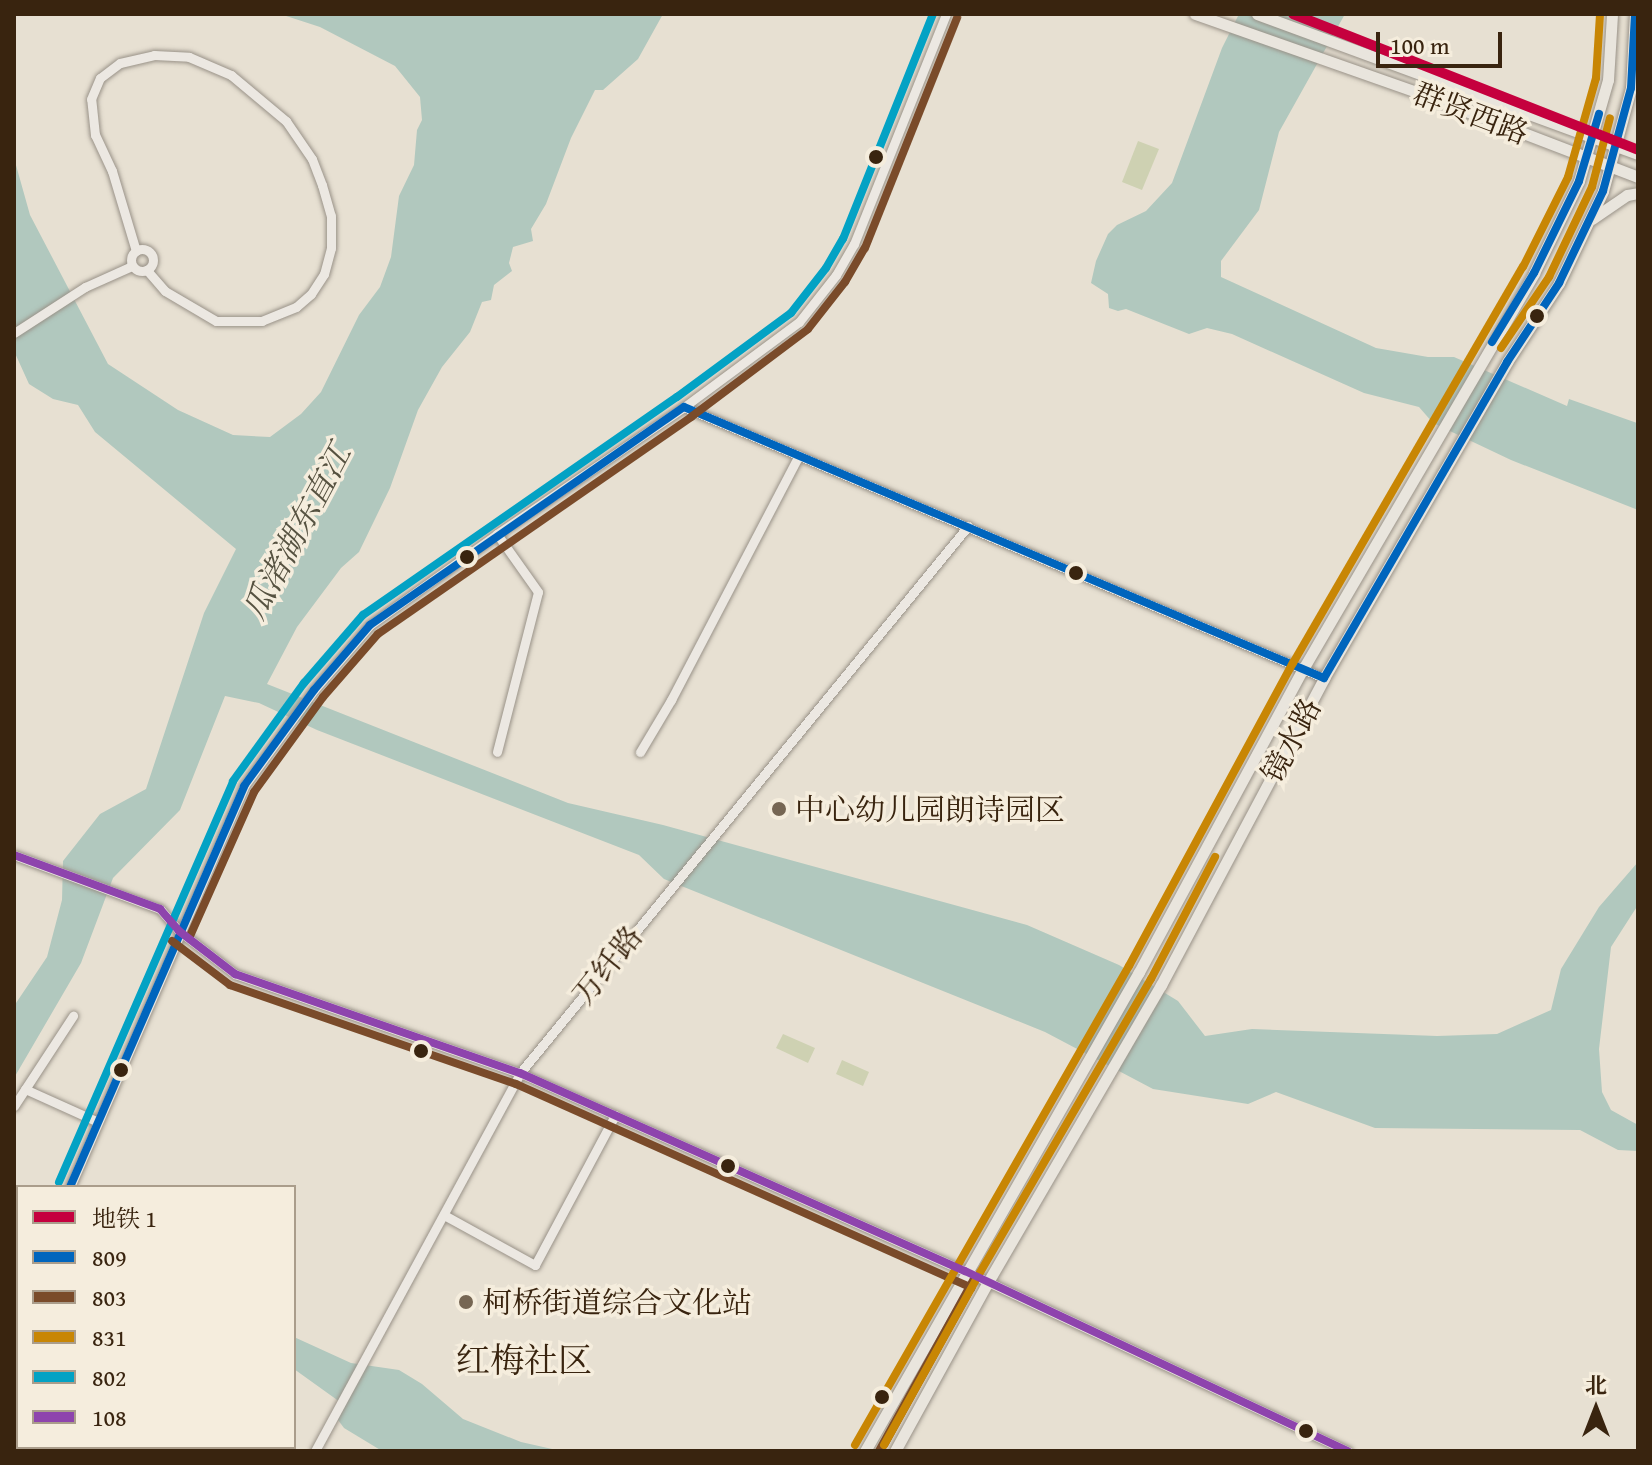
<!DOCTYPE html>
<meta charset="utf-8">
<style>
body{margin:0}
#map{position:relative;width:1652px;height:1465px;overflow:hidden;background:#e7e0d2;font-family:"Gentium Book Plus","Noto Serif SC",serif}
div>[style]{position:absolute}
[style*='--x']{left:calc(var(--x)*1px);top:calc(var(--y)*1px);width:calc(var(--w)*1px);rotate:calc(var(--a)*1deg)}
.green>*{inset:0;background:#ced1b2}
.water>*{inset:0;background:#b1c8be}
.roads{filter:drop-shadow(0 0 2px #999288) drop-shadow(0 0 2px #999288)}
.minor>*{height:9px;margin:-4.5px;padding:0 4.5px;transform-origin:4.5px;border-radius:4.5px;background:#ece8e2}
.minor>.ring{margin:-4.5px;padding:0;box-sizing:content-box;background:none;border:9px solid #ece8e2;border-radius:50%}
.major>*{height:11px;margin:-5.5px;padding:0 5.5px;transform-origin:5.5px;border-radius:5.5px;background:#e9e5dd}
.bus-1>*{height:8px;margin:-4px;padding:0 4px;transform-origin:4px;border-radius:4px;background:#0065bd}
.bus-2>*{height:8px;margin:-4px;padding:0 4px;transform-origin:4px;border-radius:4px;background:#7a4b2a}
.bus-3>*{height:8px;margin:-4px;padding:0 4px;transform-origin:4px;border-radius:4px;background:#c88604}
.bus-4>*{height:8px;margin:-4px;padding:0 4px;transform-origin:4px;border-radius:4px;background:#03a2c4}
.bus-5>*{height:8px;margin:-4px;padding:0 4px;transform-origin:4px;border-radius:4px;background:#8e44ad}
.metro-1>*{height:10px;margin:-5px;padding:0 5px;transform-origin:5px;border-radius:5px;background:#c5003e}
.dots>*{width:22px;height:22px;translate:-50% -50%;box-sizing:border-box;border:4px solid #f5eddd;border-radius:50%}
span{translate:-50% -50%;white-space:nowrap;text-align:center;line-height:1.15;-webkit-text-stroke:7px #f5eddd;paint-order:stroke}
.street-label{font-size:30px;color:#39240f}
.poi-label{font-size:30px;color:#39240f}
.left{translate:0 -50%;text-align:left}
.water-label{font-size:32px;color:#565241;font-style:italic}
.quarter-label{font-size:34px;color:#39240f}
.frame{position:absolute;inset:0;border:16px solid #39240f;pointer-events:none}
.legend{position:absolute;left:16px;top:1185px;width:280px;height:264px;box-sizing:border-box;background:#f5eddd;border:2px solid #aa9d8b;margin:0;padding:10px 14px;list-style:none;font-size:24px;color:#39240f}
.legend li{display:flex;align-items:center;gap:16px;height:40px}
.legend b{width:40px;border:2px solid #aa9d8b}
.north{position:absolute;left:1556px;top:1369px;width:80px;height:80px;-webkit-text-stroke:6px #f5eddd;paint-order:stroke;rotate:0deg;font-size:22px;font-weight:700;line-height:32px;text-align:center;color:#39240f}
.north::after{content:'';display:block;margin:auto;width:28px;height:36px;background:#39240f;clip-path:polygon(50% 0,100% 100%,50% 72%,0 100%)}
.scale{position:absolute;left:1376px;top:32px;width:126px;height:36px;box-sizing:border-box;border:4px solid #39240f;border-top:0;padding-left:10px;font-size:24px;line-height:28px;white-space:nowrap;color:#39240f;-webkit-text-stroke:6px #f5eddd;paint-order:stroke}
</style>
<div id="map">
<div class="green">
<i style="clip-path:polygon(1138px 141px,1159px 149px,1142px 190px,1122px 182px)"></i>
<i style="clip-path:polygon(783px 1034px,815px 1048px,808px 1063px,776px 1048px)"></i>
<i style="clip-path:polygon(842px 1060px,869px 1072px,863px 1086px,836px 1074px)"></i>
</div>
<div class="water">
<i style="clip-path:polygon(280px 14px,663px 14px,638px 59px,603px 90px,595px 90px,571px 138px,546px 204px,531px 229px,533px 241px,513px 247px,509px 263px,512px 271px,494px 285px,491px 300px,482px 302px,470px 332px,442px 367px,418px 410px,390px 488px,359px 552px,341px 568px,297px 627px,267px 684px,568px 803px,663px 825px,1027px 925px,1119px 965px,1178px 1001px,1205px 1036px,1252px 1029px,1437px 1036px,1497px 1034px,1551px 1010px,1561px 969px,1599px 907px,1638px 862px,1638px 905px,1611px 947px,1599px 1049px,1602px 1092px,1611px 1110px,1638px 1125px,1638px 1151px,1618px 1150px,1580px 1130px,1375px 1128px,1276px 1092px,1248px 1104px,1153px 1089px,1045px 1032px,664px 879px,639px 855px,317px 730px,259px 703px,225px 696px,180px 810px,113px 878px,81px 963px,14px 1078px,14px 1006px,47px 957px,62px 900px,63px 861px,100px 814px,146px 789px,204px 613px,236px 549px,95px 432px,78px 405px,53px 399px,29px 384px,14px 351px,14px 158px,30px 215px,108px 364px,178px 410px,233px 435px,270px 437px,301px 414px,321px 392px,359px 315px,380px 287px,391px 257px,399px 196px,414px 165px,417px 130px,422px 120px,420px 97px,395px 66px,320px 27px)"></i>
<i style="clip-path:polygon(1239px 14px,1345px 14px,1279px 132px,1259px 210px,1221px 261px,1221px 277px,1376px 348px,1428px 357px,1454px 357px,1567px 406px,1569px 399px,1637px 423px,1638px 510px,1511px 460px,1433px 423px,1419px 407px,1364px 393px,1232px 334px,1207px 328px,1189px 334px,1126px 309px,1118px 311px,1109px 308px,1108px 294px,1091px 283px,1096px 261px,1108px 234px,1117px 225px,1146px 211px,1172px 183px,1222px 48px)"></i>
<i style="clip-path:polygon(294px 1337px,351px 1363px,399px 1370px,422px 1384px,463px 1419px,521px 1442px,561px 1451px,382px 1451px,344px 1428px,338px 1420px,340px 1402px,294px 1369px)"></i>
</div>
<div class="roads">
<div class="minor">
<i class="ring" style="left:131px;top:249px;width:13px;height:13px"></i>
<i style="--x:136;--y:251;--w:84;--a:-106.7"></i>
<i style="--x:112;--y:171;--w:40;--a:-115"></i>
<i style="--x:95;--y:135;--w:36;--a:-96"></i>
<i style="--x:91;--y:99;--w:23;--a:-67"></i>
<i style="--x:100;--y:78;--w:25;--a:-37"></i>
<i style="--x:120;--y:63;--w:35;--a:-13"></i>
<i style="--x:154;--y:55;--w:35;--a:3"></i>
<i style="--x:189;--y:57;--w:46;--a:23.2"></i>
<i style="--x:231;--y:75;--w:72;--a:39.9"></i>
<i style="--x:286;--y:121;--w:46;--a:55.6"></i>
<i style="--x:312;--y:159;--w:28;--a:69"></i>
<i style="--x:322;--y:185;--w:32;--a:74"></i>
<i style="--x:331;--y:216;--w:32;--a:90"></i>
<i style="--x:331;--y:248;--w:27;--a:105"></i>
<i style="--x:324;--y:274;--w:24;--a:123"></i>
<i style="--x:311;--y:294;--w:20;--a:139"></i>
<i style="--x:296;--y:307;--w:37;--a:158"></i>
<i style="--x:262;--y:321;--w:46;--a:180"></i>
<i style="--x:216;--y:321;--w:59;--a:-149.5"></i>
<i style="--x:165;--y:291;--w:28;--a:-131"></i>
<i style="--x:14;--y:333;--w:85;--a:-32.9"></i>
<i style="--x:85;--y:287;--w:51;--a:-24.1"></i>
<i style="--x:684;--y:407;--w:695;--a:22.95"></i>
<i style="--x:497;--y:534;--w:71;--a:54.7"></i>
<i style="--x:538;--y:592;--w:165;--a:104.4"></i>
<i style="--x:640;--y:752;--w:61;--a:-59.2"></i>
<i style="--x:671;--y:700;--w:276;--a:-62.4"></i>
<i style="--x:14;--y:855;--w:156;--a:20.3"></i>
<i style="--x:160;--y:909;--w:29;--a:49"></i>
<i style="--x:179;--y:931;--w:71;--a:37.5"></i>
<i style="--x:235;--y:974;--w:302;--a:19.2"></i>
<i style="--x:520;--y:1073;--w:487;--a:24"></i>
<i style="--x:965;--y:1271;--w:423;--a:25.2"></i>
<i style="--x:25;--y:1089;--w:80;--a:24.3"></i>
<i style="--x:14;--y:1106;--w:108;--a:-56.8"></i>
<i style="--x:70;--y:1187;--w:437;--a:-66.5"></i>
<i style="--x:244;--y:786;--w:119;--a:-53.9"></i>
<i style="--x:314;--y:690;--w:86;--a:-49.3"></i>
<i style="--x:370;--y:625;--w:156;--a:-35.6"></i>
<i style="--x:497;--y:534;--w:226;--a:-34.2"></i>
<i style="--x:684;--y:407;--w:143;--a:-36.5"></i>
<i style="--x:799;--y:322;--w:60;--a:-51.8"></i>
<i style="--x:836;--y:275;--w:36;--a:-60"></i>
<i style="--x:854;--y:244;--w:248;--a:-68.2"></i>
<i style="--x:444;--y:1215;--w:104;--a:28.8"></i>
<i style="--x:535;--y:1265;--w:170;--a:-61.9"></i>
<i style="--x:14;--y:1320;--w:10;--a:-66"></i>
<i style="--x:14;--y:1328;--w:4;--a:27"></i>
<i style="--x:261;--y:1447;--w:9;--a:27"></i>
<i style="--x:315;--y:1451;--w:430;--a:-61.5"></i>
<i style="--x:520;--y:1073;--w:707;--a:-50.68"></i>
</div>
<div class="major">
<i style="--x:1195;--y:14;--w:232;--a:19.4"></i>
<i style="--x:1414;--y:91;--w:240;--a:21"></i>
<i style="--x:1257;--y:14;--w:406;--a:20.2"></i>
<i style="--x:1592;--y:219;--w:42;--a:-34.4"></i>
<i style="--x:1627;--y:195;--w:11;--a:-10"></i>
<i style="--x:865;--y:1451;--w:552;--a:-60.23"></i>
<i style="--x:1139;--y:972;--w:345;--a:-61.6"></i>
<i style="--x:1303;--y:669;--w:458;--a:-59.7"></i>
<i style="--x:1534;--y:273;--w:102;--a:-63.9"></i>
<i style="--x:1579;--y:181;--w:105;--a:-74"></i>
<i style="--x:1608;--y:80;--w:66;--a:-86.5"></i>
<i style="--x:895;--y:1451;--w:193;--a:-61.2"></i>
<i style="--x:988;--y:1282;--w:344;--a:-59.8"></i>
<i style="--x:1161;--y:985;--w:348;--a:-62"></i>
<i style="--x:1324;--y:678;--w:365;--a:-59.9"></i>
<i style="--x:1507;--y:362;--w:95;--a:-56.6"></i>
<i style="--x:1559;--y:283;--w:102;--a:-64.4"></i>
<i style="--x:1603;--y:191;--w:107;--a:-74.8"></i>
<i style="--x:1631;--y:88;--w:74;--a:-86.9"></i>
</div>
</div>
<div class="bus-1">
<i style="--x:1492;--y:342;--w:81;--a:-58.7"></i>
<i style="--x:1534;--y:273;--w:102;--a:-63.9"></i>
<i style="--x:1579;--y:181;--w:70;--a:-73.4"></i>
<i style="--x:684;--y:407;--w:695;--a:22.95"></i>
<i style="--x:1324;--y:678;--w:365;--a:-59.9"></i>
<i style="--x:1507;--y:362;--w:95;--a:-56.6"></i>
<i style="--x:1559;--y:283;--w:102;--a:-64.4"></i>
<i style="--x:1603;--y:191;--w:107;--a:-74.8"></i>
<i style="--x:1631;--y:88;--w:74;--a:-86.9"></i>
<i style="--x:70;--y:1187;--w:437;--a:-66.5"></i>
<i style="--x:244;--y:786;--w:119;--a:-53.9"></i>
<i style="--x:314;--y:690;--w:86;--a:-49.3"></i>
<i style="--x:370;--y:625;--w:382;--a:-34.8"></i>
</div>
<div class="bus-2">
<i style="--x:190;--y:936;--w:158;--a:-66"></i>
<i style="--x:254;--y:792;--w:117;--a:-54"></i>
<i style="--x:323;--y:697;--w:84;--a:-48.9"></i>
<i style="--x:378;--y:634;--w:381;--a:-34.7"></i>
<i style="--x:691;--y:417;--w:146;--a:-36.9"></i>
<i style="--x:808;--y:329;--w:60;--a:-51.8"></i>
<i style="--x:845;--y:282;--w:39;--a:-60"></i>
<i style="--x:865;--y:248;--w:248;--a:-68.2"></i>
<i style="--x:172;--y:941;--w:73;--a:37.2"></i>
<i style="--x:230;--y:985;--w:303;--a:19.1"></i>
<i style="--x:516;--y:1084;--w:499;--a:24.1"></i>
<i style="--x:971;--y:1288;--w:179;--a:119"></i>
<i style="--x:879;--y:1451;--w:199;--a:-61.1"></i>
</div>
<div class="bus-3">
<i style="--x:1501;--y:348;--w:86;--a:-55.9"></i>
<i style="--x:1549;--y:277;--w:100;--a:-64.5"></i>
<i style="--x:1592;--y:187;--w:71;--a:-75.4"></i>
<i style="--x:855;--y:1445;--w:552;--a:-60.23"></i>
<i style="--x:1129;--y:966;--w:345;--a:-61.6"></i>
<i style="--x:1293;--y:663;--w:458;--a:-59.9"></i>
<i style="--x:1523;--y:267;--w:101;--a:-63.4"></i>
<i style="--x:1568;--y:177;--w:103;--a:-74.2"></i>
<i style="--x:1596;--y:78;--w:64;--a:-86.4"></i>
<i style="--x:884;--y:1445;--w:193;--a:-60.9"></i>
<i style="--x:978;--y:1276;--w:344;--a:-59.8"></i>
<i style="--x:1151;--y:979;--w:138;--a:-62.3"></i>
</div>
<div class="bus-4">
<i style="--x:59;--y:1182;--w:437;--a:-66.5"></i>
<i style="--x:233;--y:781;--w:121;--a:-54.1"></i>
<i style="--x:304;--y:683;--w:90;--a:-49.1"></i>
<i style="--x:363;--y:615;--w:382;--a:-34.8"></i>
<i style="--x:677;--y:397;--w:142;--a:-36.4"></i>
<i style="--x:791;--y:313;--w:57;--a:-52.1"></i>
<i style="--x:826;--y:268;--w:34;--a:-60"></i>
<i style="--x:843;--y:239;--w:242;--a:-68.2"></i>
</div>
<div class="bus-5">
<i style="--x:14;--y:855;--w:156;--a:20.3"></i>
<i style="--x:160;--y:909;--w:29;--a:49"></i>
<i style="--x:179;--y:931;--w:71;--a:37.5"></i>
<i style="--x:235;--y:974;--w:302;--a:19.2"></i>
<i style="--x:520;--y:1073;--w:487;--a:24"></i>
<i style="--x:965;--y:1271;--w:423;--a:25.2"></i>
</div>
<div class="metro-1">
<i style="--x:1293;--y:14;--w:371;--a:21.5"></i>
</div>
<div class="dots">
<i style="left:876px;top:157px;background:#39240f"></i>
<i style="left:1537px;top:316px;background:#39240f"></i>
<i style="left:467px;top:557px;background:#39240f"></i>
<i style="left:1076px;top:573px;background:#39240f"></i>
<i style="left:779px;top:809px;background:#766653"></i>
<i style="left:421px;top:1051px;background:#39240f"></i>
<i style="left:121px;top:1070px;background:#39240f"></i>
<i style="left:728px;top:1166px;background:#39240f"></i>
<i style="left:466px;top:1302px;background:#766653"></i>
<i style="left:882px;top:1397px;background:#39240f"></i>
<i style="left:1306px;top:1431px;background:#39240f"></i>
</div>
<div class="street-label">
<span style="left:1471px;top:113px;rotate:21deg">群贤西路</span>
<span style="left:1291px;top:740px;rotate:-62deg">镜水路</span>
<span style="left:607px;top:965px;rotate:-51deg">万纤路</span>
</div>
<div class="poi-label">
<span class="left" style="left:795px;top:809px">中心幼儿园朗诗园区</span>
<span class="left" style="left:482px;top:1302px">柯桥街道综合文化站</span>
</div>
<div class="water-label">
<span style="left:297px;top:532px;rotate:-62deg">瓜渚湖东直江</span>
</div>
<div class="quarter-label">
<span style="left:524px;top:1360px">红梅社区</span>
</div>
<div class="frame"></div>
<ul class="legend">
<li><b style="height:10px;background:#c5003e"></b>地铁 1</li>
<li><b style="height:10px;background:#0065bd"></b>809</li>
<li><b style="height:10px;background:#7a4b2a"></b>803</li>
<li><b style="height:10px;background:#c88604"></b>831</li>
<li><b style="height:10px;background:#03a2c4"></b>802</li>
<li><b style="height:10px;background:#8e44ad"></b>108</li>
</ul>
<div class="north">北</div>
<div class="scale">100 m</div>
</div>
